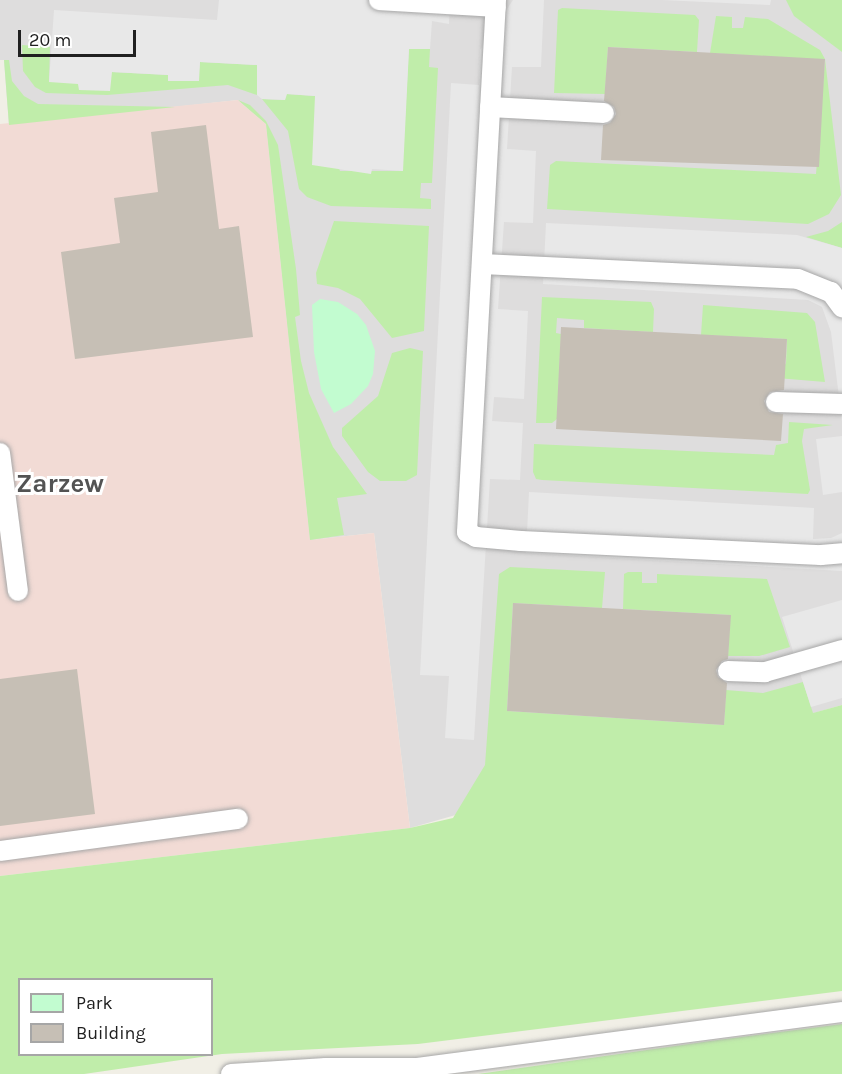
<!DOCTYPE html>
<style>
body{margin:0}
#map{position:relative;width:842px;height:1074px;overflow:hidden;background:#f1efe6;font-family:Karla,sans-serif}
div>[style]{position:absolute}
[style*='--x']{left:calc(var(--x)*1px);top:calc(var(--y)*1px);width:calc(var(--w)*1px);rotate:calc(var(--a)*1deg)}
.residential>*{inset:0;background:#dedddd}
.commercial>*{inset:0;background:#f2dbd5}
.grass>*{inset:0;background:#c0edaa}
.park>*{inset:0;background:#c2fcd0}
.parking>*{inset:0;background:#e8e8e8}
.building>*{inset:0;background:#c6bfb5}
.roads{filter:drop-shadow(0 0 2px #a7a7a7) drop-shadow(0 0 2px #a7a7a7)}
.lane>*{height:20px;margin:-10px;padding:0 10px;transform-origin:10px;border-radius:10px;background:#fff}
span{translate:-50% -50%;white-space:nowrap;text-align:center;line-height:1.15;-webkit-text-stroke:6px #fff;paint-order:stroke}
.quarter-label{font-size:26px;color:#535353;font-weight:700}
.legend{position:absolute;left:18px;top:978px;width:195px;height:78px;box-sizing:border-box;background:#fff;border:2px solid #a6a6a6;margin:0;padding:8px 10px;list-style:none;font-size:18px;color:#202020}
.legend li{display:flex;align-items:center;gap:12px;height:30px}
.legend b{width:30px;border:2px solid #a6a6a6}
.scale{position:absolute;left:18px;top:30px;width:118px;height:27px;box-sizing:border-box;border:3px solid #202020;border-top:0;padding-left:8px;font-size:18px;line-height:21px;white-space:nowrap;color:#202020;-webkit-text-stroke:4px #fff;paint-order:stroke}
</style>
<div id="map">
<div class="residential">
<i style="clip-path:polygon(0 0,842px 0,842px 705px,410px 828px,374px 533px,310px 540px,266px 124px,238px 100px,9px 125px,4px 60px,0 60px)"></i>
</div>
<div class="commercial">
<i style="clip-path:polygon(238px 100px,266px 124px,310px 540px,374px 533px,410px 828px,0 876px,0 124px)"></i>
</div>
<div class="grass">
<i style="clip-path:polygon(786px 0,842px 0,842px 52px,794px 16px)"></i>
<i style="clip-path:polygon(562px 8px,695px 15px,699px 20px,697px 52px,608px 47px,605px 94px,554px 93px,558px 10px)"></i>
<i style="clip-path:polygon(716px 16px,732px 17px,732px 28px,743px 28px,745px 17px,768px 19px,820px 50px,825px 59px,841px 195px,829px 214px,808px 224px,547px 209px,550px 165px,556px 161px,816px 174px,825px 60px,710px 53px)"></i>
<i style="clip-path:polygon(22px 45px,50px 47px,49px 82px,111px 72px,169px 75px,168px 81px,198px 81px,200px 62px,258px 65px,257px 95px,228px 85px,107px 95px,46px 93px,35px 87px,23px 71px)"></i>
<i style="clip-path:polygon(409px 48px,430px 49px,429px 67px,438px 68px,432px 183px,421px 183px,420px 198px,431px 199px,431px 209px,331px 206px,307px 197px,299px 189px,288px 131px,262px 99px,285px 100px,286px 94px,315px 96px,340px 171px,402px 171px)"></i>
<i style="clip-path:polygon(4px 60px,9px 60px,12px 81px,24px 96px,38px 104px,175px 107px,9px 125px)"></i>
<i style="clip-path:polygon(238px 100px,250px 105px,266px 121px,278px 145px,296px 269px,300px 315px,295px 317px,301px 361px,309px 393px,333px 447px,367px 494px,337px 498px,344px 535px,310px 540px,266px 124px)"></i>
<i style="clip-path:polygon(334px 221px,429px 226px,424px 331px,392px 338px,360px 299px,338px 288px,317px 284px,316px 273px)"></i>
<i style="clip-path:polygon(842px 222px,842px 248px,806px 237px,828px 231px)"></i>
<i style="clip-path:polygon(542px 297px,651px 302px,654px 309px,653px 332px,584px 328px,584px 320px,557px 318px,556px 333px,561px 334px,557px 419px,552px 423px,536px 423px)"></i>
<i style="clip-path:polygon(703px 305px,807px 313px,815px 322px,825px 382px,777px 378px,786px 363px,787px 339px,701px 335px)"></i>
<i style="clip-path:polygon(410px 348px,423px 351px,417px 475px,406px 481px,380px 481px,368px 472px,342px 436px,342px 428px,378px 396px,392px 353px)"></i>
<i style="clip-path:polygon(789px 422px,833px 425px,804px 429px,802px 441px,810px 490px,808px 494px,542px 480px,536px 479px,533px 472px,534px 444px,774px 455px,776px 445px,788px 443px)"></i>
<i style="clip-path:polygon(evenodd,510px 567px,605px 572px,602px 608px,513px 603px,507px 711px,724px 725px,726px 690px,763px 693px,803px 682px,813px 713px,842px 705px,842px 991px,418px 1044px,222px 1054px,84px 1074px,0 1074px,0 876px,410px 828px,453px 818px,485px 765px,499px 574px,510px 567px,20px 980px,212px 980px,212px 1054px,20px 1054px,20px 980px)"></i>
<i style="clip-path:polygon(628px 572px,642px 572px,642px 583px,657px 583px,657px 574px,767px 579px,790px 647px,759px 656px,728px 656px,730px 615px,623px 609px,624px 574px)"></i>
<i style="clip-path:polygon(842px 1024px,842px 1074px,478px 1074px,710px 1041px)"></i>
</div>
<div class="park">
<i style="clip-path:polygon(320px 299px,338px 302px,357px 314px,366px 325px,375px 351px,373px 374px,368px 386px,351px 404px,334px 413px,321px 389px,314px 352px,312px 305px)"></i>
</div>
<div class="parking">
<i style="clip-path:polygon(219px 0,450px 0,449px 24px,432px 21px,430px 49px,409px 49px,403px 171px,372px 169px,371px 174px,312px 165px,315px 96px,287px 94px,285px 100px,262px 99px,257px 95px,257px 65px,200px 62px,199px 81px,168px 81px,168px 75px,112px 72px,110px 91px,79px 90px,78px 84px,49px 82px,54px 10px,217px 20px)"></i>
<i style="clip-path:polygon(513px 0,544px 0,541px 67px,512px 67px,507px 149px,536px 151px,533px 223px,504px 222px,498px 309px,528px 311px,524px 399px,494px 397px,492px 421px,523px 423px,520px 480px,490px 479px,474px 740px,445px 738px,449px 676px,420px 675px,451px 83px,479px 85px,480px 50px)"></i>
<i style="clip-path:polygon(662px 0,771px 0,770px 5px)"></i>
<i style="clip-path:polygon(546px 223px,797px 235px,842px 248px,842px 422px,831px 332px,822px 307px,808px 300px,543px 284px)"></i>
<i style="clip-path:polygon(842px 436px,842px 492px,823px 495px,816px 439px)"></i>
<i style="clip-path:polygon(529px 492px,814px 508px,813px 539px,831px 538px,842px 533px,842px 571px,526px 553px)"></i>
<i style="clip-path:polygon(842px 600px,842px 698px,811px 707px,782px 617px)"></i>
</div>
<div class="building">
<i style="clip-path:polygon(608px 47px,825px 59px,819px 167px,601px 160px,603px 125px,610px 123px,616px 114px,614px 107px,604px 101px)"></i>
<i style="clip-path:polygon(206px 125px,219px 229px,239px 226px,253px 337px,75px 359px,61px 252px,120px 243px,114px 198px,158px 192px,151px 132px)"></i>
<i style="clip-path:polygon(561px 327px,787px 339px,784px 390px,770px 392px,764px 401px,769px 412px,783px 414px,781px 441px,556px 429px)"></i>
<i style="clip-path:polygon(513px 603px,731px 615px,728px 659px,722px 661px,716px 670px,718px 677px,727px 683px,724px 725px,507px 711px)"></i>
<i style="clip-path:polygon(77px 669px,95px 814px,0 826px,0 679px)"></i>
</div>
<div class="roads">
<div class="lane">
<i style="--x:379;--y:0;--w:117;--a:3.4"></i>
<i style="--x:496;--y:0;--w:533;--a:93.12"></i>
<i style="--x:467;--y:532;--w:10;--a:29"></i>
<i style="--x:476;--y:537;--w:45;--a:5.1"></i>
<i style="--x:521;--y:541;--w:300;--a:2.7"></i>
<i style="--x:821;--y:555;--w:21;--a:-5"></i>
<i style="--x:490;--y:107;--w:114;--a:3"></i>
<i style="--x:482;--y:264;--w:316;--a:2.7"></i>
<i style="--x:798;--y:279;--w:35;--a:22"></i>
<i style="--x:831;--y:292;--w:19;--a:54"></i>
<i style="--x:776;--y:402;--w:66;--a:1.7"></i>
<i style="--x:0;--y:453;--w:139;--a:82.6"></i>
<i style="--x:728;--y:671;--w:37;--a:2"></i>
<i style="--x:765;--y:672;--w:80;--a:-15.9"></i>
<i style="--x:0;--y:851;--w:240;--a:-7.7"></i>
<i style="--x:231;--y:1074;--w:95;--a:-3.6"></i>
<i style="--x:326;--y:1068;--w:90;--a:0"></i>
<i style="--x:416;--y:1068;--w:430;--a:-7.5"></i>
</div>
</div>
<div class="quarter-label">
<span style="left:60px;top:484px">Zarzew</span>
</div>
<ul class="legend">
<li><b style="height:16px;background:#c2fcd0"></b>Park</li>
<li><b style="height:16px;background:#c6bfb5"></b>Building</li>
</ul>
<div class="scale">20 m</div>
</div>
